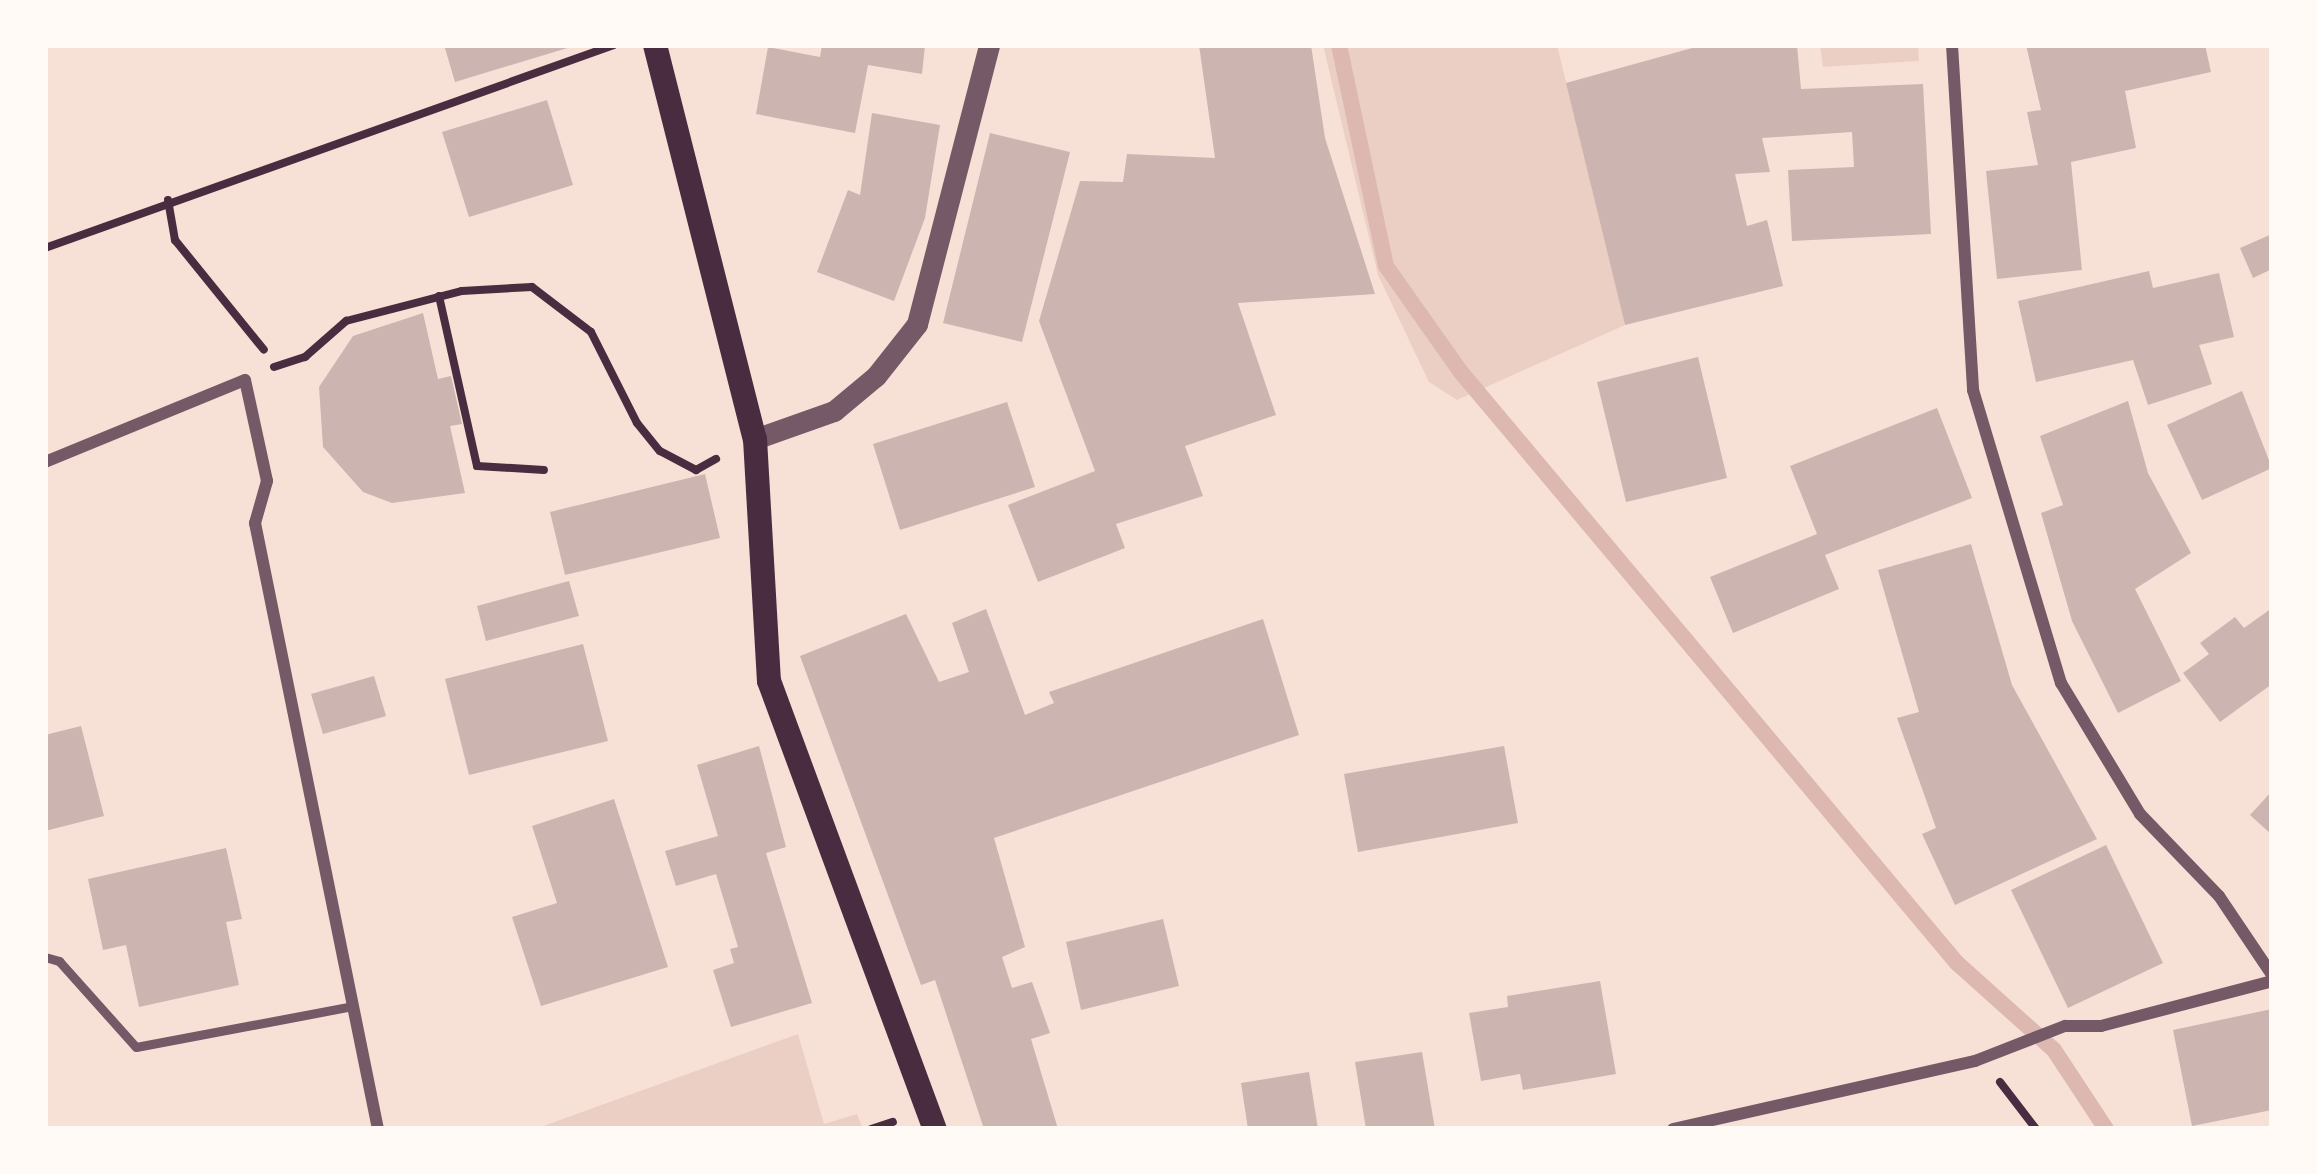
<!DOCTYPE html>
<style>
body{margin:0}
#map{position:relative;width:2317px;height:1174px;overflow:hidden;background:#f7e1d7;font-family:"Asap Condensed",sans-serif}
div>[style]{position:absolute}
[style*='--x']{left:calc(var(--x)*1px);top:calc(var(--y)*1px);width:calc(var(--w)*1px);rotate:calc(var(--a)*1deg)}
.green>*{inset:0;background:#ebcfc5}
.stream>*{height:16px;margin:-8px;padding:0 8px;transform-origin:8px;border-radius:8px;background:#dcb8b0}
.building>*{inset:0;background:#ccb4b1}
.path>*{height:8px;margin:-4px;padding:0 4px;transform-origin:4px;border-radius:4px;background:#4a2c40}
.service>*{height:9px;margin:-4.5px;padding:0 4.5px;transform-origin:4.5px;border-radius:4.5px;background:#755966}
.minor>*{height:12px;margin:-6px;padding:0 6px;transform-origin:6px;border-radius:6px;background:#755966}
.tertiary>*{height:21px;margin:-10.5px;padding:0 10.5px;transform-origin:10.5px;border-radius:10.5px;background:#755966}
.secondary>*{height:24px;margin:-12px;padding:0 12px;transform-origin:12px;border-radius:12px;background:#4a2c40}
span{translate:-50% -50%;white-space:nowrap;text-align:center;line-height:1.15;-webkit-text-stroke:12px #fffaf5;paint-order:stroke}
.frame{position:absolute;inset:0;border:48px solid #fffaf5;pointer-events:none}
</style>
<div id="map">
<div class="green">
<i style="clip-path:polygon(1323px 45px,1557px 45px,1625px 325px,1457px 400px,1429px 382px,1378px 275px)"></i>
<i style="clip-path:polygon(1820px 45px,1918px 45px,1919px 61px,1823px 67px)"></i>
<i style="clip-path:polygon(798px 1034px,824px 1124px,857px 1114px,863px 1129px,535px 1129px)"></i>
</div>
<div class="stream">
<i style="--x:1339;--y:45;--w:226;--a:78"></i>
<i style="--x:1386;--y:266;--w:128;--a:54.8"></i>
<i style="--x:1460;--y:371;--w:773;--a:49.99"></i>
<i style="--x:1957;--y:963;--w:130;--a:41.9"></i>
<i style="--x:2054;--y:1050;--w:95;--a:56.6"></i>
</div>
<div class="building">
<i style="clip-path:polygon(444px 45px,574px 45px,574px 46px,455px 82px)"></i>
<i style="clip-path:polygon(822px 45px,925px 45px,922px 74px,868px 65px,855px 133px,756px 114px,768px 47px,820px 57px)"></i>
<i style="clip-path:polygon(1199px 45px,1311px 45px,1325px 138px,1375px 294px,1238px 303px,1276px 415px,1185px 446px,1203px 496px,1116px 524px,1125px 548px,1038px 582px,1008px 505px,1095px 471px,1039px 321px,1080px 181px,1123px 182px,1127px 154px,1215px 158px)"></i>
<i style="clip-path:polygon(1703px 45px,1797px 45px,1801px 89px,1923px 84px,1931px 234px,1792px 241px,1788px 170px,1854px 167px,1852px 132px,1762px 138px,1770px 172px,1735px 174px,1747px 226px,1767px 220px,1783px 286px,1625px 325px,1566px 83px)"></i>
<i style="clip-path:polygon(2026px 45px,2205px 45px,2211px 72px,2125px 91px,2136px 148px,2071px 162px,2082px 270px,1997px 279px,1986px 171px,2038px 165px,2027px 112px,2041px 110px)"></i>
<i style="clip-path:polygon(547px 100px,573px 185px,469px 217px,442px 132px)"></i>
<i style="clip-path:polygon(872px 113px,940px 125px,925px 218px,894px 301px,817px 272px,848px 190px,860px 195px)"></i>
<i style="clip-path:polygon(990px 133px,1070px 152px,1022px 342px,943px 323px)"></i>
<i style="clip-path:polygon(2272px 234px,2272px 269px,2253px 278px,2240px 248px)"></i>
<i style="clip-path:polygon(2149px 271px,2153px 288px,2219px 273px,2234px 337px,2199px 345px,2212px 384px,2148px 405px,2133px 360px,2036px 382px,2018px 301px)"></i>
<i style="clip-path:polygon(423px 313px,438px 379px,451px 376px,462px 424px,450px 426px,465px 493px,392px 503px,363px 492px,323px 447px,319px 387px,353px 336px)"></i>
<i style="clip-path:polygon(1698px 357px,1727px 478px,1626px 502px,1597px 382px)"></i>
<i style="clip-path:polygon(2242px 391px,2272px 468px,2202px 500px,2167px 425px)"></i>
<i style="clip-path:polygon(2128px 401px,2148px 473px,2191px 553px,2135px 589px,2181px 681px,2118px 713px,2072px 621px,2041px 513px,2063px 505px,2040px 436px)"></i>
<i style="clip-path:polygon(1007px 402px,1035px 487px,900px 530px,873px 444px)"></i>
<i style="clip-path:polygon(1937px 408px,1972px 498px,1825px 555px,1839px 589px,1733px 633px,1710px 577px,1817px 534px,1790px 466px)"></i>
<i style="clip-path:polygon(705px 474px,720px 538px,565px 575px,550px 512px)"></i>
<i style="clip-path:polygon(1971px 544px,2012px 685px,2097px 839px,1955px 905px,1922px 834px,1936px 828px,1897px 718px,1919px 712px,1878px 570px)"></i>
<i style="clip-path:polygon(569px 581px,579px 616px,486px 641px,477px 606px)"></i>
<i style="clip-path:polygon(2272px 608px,2272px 684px,2220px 722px,2183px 673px,2209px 654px,2200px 643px,2235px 617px,2244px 628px)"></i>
<i style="clip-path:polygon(986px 609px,1025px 715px,1054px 703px,1049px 692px,1263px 619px,1299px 735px,994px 838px,1025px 947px,1002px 957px,1012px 988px,1032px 982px,1050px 1033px,1031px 1039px,1058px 1129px,984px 1129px,935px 980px,921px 985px,800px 656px,906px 614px,939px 682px,969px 672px,952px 623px)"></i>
<i style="clip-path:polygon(583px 644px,608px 741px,469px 775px,445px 679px)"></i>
<i style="clip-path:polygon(374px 676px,386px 716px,323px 734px,311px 694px)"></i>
<i style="clip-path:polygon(81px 726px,104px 816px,45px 831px,45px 735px)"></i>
<i style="clip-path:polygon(759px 746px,786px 847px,766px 853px,812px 1003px,731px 1027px,713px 970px,734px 963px,730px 949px,738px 947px,716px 874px,676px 886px,665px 851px,718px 836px,697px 765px)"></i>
<i style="clip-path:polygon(1504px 746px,1518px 823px,1358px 852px,1344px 774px)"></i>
<i style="clip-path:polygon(2272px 791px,2272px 835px,2250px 815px)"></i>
<i style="clip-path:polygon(614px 799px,668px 967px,541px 1006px,512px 917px,557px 903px,532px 826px)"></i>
<i style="clip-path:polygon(2106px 845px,2163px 963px,2068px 1008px,2011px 890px)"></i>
<i style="clip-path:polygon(226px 848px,242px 919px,226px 922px,239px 985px,139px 1007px,126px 945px,103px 950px,88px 879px)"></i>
<i style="clip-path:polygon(1163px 919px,1179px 986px,1081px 1010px,1066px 942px)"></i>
<i style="clip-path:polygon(1600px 981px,1616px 1074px,1523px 1090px,1520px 1074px,1481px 1081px,1469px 1013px,1508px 1007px,1507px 996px)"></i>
<i style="clip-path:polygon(2272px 1009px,2272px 1110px,2192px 1126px,2173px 1030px)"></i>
<i style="clip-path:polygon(1422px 1052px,1435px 1129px,1366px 1129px,1355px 1062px)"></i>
<i style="clip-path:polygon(1309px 1072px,1318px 1129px,1248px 1129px,1241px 1083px)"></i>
</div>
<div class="path">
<i style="--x:168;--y:200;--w:41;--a:80.1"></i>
<i style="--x:175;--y:240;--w:141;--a:51"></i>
<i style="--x:45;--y:248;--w:604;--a:-19.63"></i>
<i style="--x:439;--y:296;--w:174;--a:77.4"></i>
<i style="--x:477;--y:466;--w:67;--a:3.4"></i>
<i style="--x:274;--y:367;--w:33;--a:-18"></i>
<i style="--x:305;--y:357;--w:55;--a:-41.3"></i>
<i style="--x:346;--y:321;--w:120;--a:-14.5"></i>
<i style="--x:462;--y:291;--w:70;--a:-3.3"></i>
<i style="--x:532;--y:287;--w:74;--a:37.3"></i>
<i style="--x:591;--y:332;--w:102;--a:63.2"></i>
<i style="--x:637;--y:423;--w:36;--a:51"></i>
<i style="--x:660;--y:451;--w:41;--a:27.8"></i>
<i style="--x:696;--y:470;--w:23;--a:-29"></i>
<i style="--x:2000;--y:1082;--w:59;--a:52.5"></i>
<i style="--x:871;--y:1129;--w:23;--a:-18"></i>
</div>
<div class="service">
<i style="--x:45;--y:957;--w:15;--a:16"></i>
<i style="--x:59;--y:961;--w:115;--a:48.2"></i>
<i style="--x:136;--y:1047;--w:220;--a:-10.7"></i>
</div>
<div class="minor">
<i style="--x:1952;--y:45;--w:346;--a:86.5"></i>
<i style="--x:1973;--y:390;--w:306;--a:73.3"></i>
<i style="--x:2061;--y:683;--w:153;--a:58.9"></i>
<i style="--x:2140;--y:814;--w:114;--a:46.1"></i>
<i style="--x:2219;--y:896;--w:95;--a:56.1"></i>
<i style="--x:45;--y:462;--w:216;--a:-22.3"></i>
<i style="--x:245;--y:380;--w:103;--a:77.7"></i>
<i style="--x:267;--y:481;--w:44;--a:105.9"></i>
<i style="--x:255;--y:523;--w:618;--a:78.53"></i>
<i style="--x:1673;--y:1129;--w:310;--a:-12.7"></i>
<i style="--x:1975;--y:1061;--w:97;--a:-21.3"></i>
<i style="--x:2065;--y:1026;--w:36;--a:0"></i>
<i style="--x:2101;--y:1026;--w:177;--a:-14.7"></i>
</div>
<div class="tertiary">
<i style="--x:755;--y:439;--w:84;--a:-19.5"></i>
<i style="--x:834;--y:411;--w:55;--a:-39.8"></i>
<i style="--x:876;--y:376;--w:66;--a:-51.7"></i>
<i style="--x:917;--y:324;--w:288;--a:-75.5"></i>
</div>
<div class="secondary">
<i style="--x:655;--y:45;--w:406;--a:75.8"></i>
<i style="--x:755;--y:439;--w:242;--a:86.7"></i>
<i style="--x:769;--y:681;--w:478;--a:69.7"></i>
</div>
<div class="frame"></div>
</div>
